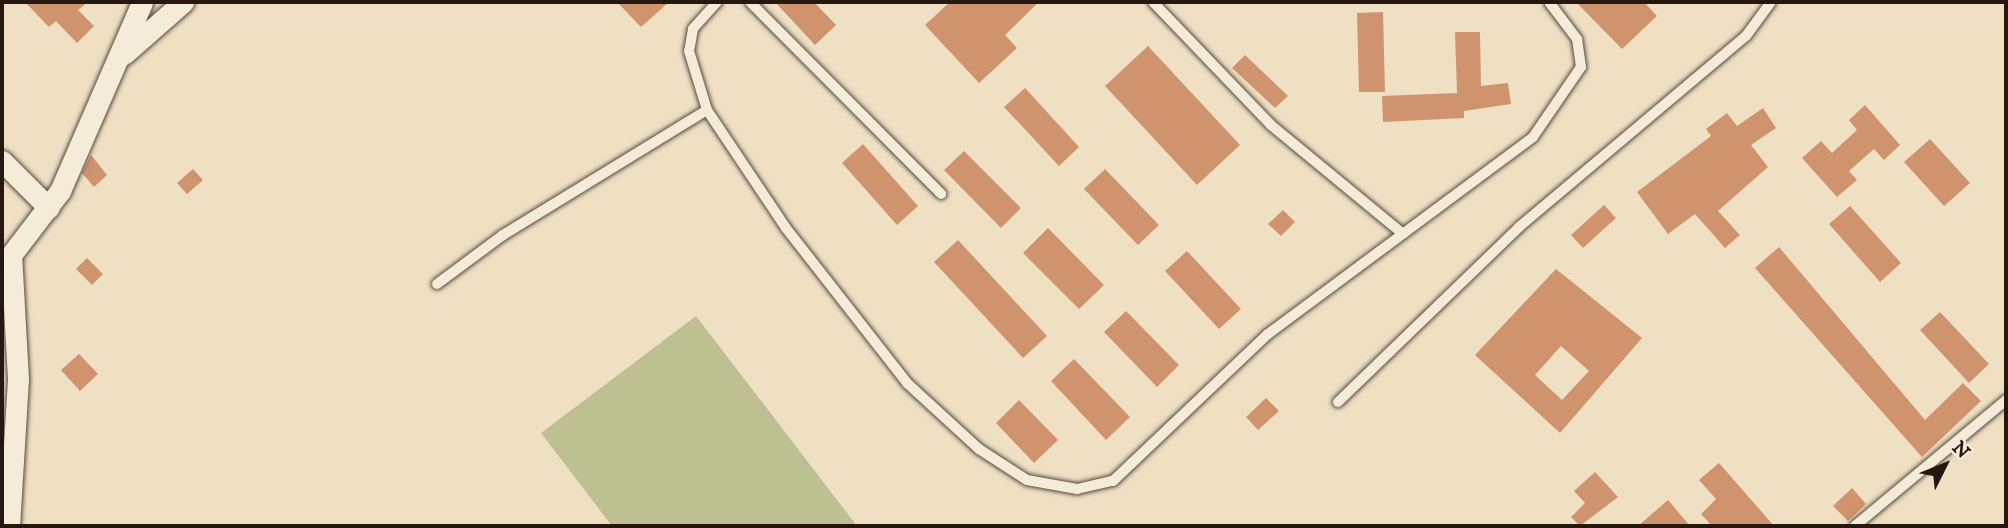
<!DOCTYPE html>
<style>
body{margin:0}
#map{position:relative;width:2008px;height:528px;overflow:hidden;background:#efe0c4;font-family:"IM FELL DW Pica",serif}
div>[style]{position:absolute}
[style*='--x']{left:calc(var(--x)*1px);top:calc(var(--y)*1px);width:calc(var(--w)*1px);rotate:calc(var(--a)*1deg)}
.green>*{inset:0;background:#bdc191}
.building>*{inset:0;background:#cf936d}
.roads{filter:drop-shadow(0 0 2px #58493c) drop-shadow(0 0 2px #58493c)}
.service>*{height:10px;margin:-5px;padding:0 5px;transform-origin:5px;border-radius:5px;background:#f5ebd9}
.minor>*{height:21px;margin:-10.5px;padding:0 10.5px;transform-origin:10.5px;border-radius:10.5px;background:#f5ebd9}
span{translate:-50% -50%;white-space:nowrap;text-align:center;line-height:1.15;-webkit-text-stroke:5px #f5ebd9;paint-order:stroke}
.frame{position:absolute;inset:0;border:4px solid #26170f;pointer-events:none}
.north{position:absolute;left:1910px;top:430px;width:70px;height:70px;-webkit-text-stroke:5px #f5ebd9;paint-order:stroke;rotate:47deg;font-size:19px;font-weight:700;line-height:28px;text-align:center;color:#26170f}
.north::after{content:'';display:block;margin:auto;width:24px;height:32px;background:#26170f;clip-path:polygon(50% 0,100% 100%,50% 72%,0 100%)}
</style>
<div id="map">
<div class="green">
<i style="clip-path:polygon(696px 316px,857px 526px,612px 526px,541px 433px)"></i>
</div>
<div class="building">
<i style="clip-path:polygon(25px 2px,88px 2px,78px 10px,94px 26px,77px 43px,56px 21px,49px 27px)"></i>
<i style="clip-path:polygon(617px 2px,669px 2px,641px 27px)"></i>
<i style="clip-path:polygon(775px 2px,814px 2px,836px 25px,815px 45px)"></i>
<i style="clip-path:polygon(950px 2px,1039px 2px,1005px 35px,1017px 48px,979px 83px,925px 25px)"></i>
<i style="clip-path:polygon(1576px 2px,1644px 2px,1657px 16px,1622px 49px)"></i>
<i style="clip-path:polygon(1383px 12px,1385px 92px,1359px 92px,1357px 13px)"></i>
<i style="clip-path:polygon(1455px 32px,1480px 32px,1481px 86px,1508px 83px,1511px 104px,1464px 111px,1464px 118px,1383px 122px,1382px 96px,1457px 93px)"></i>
<i style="clip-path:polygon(1148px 46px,1240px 145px,1197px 185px,1105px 86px)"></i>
<i style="clip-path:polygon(1245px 55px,1288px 96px,1275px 108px,1232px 68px)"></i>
<i style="clip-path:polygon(1025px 88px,1079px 147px,1059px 166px,1004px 107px)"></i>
<i style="clip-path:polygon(1865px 105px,1900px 145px,1884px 160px,1874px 149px,1849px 171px,1857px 180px,1837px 197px,1802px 158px,1821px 141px,1832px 153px,1857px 130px,1849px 120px)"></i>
<i style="clip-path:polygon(1763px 108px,1776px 128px,1751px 145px,1768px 167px,1718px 211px,1740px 235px,1725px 248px,1695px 214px,1668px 234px,1637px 192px,1711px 136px,1706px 129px,1727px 113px,1737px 126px)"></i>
<i style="clip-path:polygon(1930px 139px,1970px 183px,1944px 206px,1904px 162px)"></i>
<i style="clip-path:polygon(863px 144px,918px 206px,897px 225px,842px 163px)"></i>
<i style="clip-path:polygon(964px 151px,1021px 208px,1001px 228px,944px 170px)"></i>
<i style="clip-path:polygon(91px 155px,107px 175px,94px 187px,82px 173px)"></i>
<i style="clip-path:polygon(193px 169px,203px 180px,187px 194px,177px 183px)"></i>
<i style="clip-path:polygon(1105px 169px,1159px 225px,1138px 245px,1084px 189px)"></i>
<i style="clip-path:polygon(1604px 205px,1616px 218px,1583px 248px,1571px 235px)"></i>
<i style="clip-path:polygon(1850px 206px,1901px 263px,1880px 282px,1829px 224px)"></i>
<i style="clip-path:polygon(1283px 210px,1295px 222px,1281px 236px,1268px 224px)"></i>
<i style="clip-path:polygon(1048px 228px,1104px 285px,1079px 309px,1023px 253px)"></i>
<i style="clip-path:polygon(958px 240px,1047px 336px,1023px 358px,934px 262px)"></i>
<i style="clip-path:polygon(1779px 247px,1925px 420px,1963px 383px,1981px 401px,1922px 457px,1755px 268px)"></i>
<i style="clip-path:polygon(1187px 251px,1241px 309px,1219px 329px,1165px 271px)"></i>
<i style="clip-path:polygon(87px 258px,103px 274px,92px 285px,76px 269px)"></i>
<i style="clip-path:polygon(evenodd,1556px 269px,1642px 338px,1560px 433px,1475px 355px,1556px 269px,1561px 346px,1589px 371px,1562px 400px,1535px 375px,1561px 346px)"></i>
<i style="clip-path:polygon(1126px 311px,1179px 365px,1157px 387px,1104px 332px)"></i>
<i style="clip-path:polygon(1940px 312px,1989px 364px,1969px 383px,1920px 330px)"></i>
<i style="clip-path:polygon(79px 354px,98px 374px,80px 391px,61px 370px)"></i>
<i style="clip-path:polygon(1074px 359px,1130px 417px,1106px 440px,1051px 381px)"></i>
<i style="clip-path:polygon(1266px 398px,1279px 411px,1258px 430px,1246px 417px)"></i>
<i style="clip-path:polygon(1019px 400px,1058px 440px,1034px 463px,996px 423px)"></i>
<i style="clip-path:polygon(1719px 463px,1774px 526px,1712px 526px,1701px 514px,1716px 499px,1699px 480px)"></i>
<i style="clip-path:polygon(1595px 472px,1618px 497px,1580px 526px,1571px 517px,1585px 503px,1574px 491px)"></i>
<i style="clip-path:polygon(1852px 488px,1866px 504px,1848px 521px,1833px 506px)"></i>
<i style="clip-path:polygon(1668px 500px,1690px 526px,1638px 526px)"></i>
</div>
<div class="roads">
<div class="service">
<i style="--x:717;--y:2;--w:36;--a:132"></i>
<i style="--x:693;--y:29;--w:22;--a:100"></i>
<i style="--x:689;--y:51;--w:62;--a:73"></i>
<i style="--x:707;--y:110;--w:142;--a:56.2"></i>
<i style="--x:786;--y:228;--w:197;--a:52"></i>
<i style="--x:907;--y:383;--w:98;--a:42.5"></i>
<i style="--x:979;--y:449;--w:57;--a:32.9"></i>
<i style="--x:1027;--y:480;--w:51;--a:10.2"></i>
<i style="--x:1077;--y:489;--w:37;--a:-13"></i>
<i style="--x:1113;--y:481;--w:214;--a:-43.5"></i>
<i style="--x:1268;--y:334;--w:330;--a:-36.6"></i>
<i style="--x:1533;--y:137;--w:85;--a:-55.6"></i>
<i style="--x:1581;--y:67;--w:28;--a:-98"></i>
<i style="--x:1577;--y:39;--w:46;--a:-127.1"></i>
<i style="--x:750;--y:2;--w:271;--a:45.1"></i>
<i style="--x:1153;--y:2;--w:170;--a:46.2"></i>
<i style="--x:1271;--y:125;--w:168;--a:39.5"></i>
<i style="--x:437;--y:284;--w:82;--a:-36.6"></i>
<i style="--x:503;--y:235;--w:239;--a:-31.5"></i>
<i style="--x:1338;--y:402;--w:252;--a:-44"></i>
<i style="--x:1519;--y:227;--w:297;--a:-40.1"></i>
<i style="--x:1746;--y:36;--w:42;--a:-53.7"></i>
<i style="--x:1855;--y:526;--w:197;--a:-39.8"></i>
</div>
<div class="minor">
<i style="--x:124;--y:54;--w:79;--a:-41.4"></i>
<i style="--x:2;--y:161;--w:66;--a:45"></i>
<i style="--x:9;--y:526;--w:147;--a:-86.5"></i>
<i style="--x:18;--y:379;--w:124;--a:-93.2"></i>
<i style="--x:11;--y:255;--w:81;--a:-52.6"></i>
<i style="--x:60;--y:191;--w:206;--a:-66.5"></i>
</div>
</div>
<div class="frame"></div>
<div class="north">N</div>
</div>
